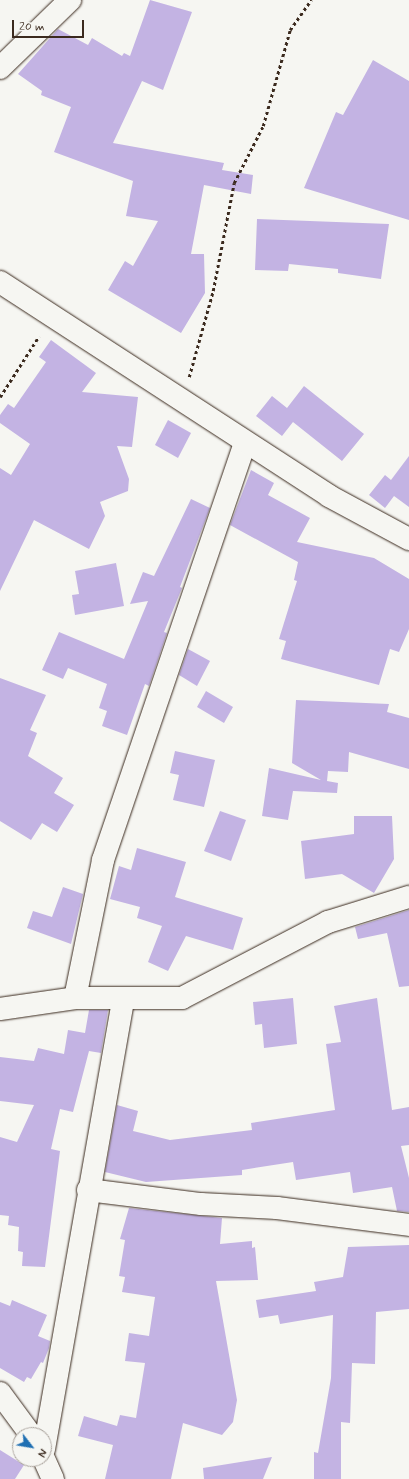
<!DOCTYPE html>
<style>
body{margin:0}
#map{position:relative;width:409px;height:1479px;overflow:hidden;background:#f6f6f2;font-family:Mynerve,sans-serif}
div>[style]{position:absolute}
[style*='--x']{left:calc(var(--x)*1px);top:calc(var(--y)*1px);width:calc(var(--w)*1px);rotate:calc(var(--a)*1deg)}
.building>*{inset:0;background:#c3b3e3}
.path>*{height:2.5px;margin-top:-1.25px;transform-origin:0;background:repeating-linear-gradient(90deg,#3b2a1e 0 3px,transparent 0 6px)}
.roads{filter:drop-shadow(0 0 1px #3b2a1e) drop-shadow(0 0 1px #3b2a1e)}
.minor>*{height:22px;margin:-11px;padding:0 11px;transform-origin:11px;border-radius:11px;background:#f6f6f2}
.tertiary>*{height:22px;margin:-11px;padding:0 11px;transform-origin:11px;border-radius:11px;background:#f6f6f2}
span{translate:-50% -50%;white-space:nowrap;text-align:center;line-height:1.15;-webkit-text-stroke:3px #f6f6f2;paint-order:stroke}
.north{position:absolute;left:12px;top:1427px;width:40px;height:40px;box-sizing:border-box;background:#f6f6f2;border:1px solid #aba49d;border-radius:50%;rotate:121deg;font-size:11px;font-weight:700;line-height:16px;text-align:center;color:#3b2a1e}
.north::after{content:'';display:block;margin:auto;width:14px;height:18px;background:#1f6fb2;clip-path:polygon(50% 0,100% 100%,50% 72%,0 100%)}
.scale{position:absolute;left:12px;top:20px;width:72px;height:18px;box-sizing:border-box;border:2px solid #3b2a1e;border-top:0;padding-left:5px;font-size:12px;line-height:14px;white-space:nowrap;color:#3b2a1e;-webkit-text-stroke:3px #f6f6f2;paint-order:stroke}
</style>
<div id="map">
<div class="building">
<i style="clip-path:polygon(150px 0,192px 12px,163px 90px,142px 81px,113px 143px,224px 163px,222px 170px,253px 175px,251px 194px,204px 185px,191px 254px,204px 254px,205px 293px,181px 333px,108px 290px,125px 261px,133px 266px,158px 221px,126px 216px,133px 181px,54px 152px,71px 107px,41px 95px,42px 91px,18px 74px,58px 29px,88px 45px,92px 38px,122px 56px,124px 53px,130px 56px)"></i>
<i style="clip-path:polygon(373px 60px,409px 81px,409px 220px,304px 188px,336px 112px,343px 115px)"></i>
<i style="clip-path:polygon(257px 219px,389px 224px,381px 279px,338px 273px,338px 269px,289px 264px,288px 271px,255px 270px)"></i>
<i style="clip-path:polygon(51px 340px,96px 373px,82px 392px,138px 397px,132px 447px,117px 446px,129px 479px,128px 491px,100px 502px,105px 516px,89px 549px,34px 520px,0 591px,0 468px,11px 475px,30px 444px,0 423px,0 415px,8px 404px,14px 408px,46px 362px,39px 357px)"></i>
<i style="clip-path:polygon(304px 386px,364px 434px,342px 461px,293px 422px,282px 436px,256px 416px,272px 396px,287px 408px)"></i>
<i style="clip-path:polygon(168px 420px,191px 433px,178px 458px,155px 445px)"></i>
<i style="clip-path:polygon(409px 456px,409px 507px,394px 496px,385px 508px,369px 495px,385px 475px,391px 480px)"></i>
<i style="clip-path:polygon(251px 470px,274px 483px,268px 495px,310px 518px,297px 542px,374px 558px,409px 579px,409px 629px,399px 652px,390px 649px,379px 685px,281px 659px,286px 641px,279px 639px,297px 581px,294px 580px,298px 562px,230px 525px)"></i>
<i style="clip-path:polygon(191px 499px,210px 508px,180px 587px,182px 588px,164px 632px,167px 633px,149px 686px,145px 684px,127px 735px,102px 726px,107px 711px,99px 708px,107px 684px,68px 668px,63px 679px,42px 670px,59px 632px,124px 659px,148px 601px,130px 604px,143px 572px,154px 576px)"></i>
<i style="clip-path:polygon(116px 563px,124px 606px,75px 615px,72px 595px,79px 594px,75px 571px)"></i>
<i style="clip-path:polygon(188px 649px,210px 661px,197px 686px,179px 675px)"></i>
<i style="clip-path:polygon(0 678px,46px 695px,30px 730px,37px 733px,28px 756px,63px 778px,54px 793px,74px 805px,57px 832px,42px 823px,31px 840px,0 821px)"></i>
<i style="clip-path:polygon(206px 691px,233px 707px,224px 723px,197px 707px)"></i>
<i style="clip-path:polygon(296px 700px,389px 704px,387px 712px,409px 718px,409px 769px,349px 752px,348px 772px,328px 771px,327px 781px,338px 783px,337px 793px,293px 791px,288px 820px,262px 816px,269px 768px,321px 780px,292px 763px)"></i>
<i style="clip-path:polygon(175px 751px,215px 760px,204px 807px,173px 800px,179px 775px,170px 773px)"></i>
<i style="clip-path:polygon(220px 811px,246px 820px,231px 861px,204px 851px)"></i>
<i style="clip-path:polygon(354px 816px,392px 816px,394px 859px,374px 893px,342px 874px,305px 879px,301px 841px,354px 834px)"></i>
<i style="clip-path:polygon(137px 848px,186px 862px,175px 897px,243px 918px,233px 950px,186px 936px,168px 971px,148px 962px,162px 926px,137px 918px,140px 907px,110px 899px,119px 866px,131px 870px)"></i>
<i style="clip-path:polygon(63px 887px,83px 894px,71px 944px,27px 928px,33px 911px,52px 917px)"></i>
<i style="clip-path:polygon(409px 910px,409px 986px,399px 987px,387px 933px,358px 939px,355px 927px)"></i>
<i style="clip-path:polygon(293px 998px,297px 1044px,264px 1048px,262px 1024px,255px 1025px,253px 1002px)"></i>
<i style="clip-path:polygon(377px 998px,392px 1110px,409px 1107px,409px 1145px,401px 1146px,409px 1178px,409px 1212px,397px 1211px,392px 1187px,353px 1193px,350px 1172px,296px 1180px,293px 1162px,242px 1170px,242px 1175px,146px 1182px,105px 1172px,117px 1105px,138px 1111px,133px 1131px,170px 1140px,252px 1130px,251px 1123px,335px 1110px,326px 1044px,341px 1042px,334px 1006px)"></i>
<i style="clip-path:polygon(89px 1010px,108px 1010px,101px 1053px,89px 1051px,73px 1112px,60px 1109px,51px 1149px,60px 1151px,45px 1267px,22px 1266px,23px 1252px,18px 1251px,19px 1227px,8px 1225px,9px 1216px,0 1215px,0 1137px,17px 1142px,34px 1105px,0 1101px,0 1057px,34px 1061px,38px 1048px,64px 1054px,68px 1030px,85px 1033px)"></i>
<i style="clip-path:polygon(129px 1208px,222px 1218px,220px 1244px,252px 1241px,252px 1248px,255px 1247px,258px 1280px,216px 1281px,237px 1400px,233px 1422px,222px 1435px,183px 1423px,171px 1479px,105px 1479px,113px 1445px,78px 1436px,84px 1416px,117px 1426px,120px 1415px,136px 1418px,145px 1363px,125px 1361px,129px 1333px,149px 1336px,155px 1297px,122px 1292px,125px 1277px,119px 1276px,125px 1240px,120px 1239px)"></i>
<i style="clip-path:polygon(409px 1245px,409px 1309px,376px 1312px,375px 1364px,352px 1363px,350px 1423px,341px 1422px,341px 1479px,314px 1479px,314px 1452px,318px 1453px,331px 1378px,333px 1315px,280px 1324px,278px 1315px,259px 1318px,256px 1300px,316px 1291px,314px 1282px,343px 1277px,348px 1247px)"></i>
<i style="clip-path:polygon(12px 1300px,47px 1315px,38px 1336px,50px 1341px,49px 1348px,43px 1363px,41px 1362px,31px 1379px,27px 1377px,24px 1382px,0 1368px,0 1302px,10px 1306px)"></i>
<i style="clip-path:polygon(0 1450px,24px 1465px,15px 1479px,0 1479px)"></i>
<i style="clip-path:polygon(272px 1457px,263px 1479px,204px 1479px,203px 1468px)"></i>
</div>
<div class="path">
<i style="--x:189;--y:377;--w:89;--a:-74.4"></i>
<i style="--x:213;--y:291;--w:110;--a:-79"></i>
<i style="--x:234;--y:183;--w:64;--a:-63"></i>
<i style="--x:263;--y:126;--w:100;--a:-74.3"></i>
<i style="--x:290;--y:30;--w:37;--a:-55"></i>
<i style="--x:0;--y:397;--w:72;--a:-57.4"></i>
</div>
<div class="roads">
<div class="minor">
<i style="--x:0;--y:68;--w:98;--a:-44.2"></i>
<i style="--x:75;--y:998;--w:141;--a:-78.5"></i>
<i style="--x:103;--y:860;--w:441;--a:-71.2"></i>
<i style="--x:0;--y:1009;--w:76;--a:-8.3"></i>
<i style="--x:75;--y:998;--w:107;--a:0"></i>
<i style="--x:182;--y:998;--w:165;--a:-27.5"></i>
<i style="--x:328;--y:922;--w:85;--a:-17.2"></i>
<i style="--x:88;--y:1190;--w:114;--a:7.1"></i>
<i style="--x:201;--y:1204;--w:76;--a:3"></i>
<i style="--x:277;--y:1208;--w:133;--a:7.3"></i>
<i style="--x:0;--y:1393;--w:52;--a:53.6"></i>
<i style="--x:44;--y:1449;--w:456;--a:-80"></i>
<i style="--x:44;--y:1459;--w:22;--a:66"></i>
</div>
<div class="tertiary">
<i style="--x:0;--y:282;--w:392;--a:33"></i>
<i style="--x:329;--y:496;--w:91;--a:28.3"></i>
</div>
</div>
<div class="north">N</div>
<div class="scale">20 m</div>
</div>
